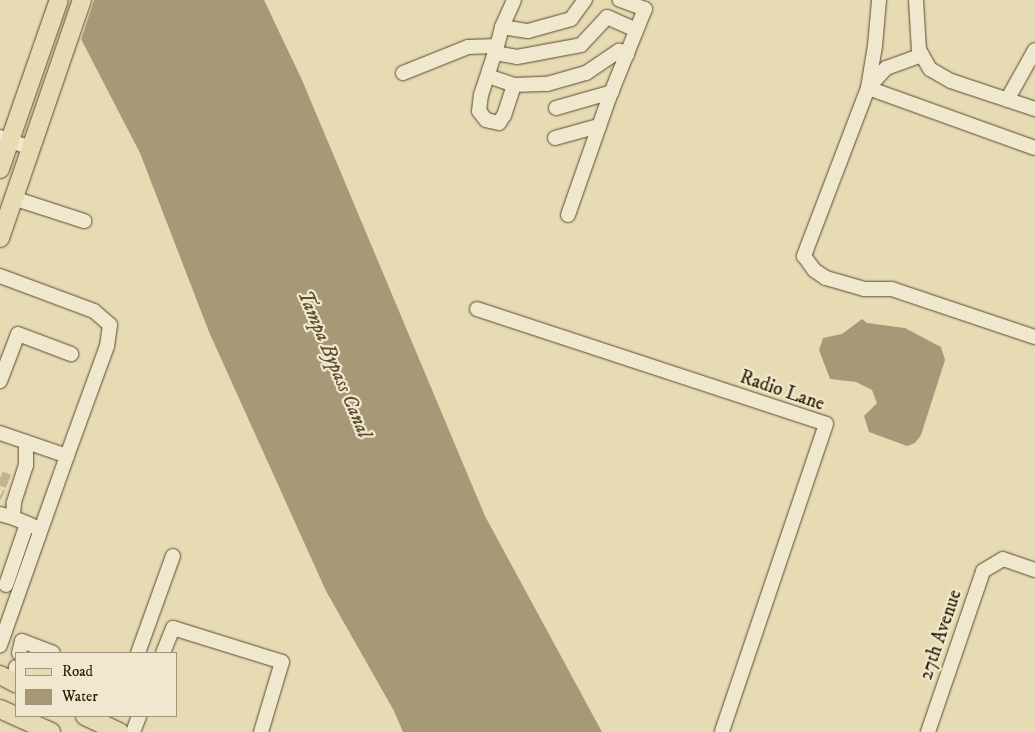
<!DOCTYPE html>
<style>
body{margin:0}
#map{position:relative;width:1035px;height:732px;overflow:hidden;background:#e7dbb4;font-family:"IM FELL DW Pica",serif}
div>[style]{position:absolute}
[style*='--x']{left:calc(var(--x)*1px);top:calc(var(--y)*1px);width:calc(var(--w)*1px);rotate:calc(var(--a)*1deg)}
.water>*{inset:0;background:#a79977}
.pier>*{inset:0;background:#e7dbb4}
.minor-tunnel>*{height:14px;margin-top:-7px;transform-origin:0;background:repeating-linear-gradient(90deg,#c1b490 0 14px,transparent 0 21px)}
.roads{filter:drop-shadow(0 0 1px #5a4a2d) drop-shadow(0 0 1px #5a4a2d)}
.minor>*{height:14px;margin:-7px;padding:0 7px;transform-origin:7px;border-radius:7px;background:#efe8ce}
.major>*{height:18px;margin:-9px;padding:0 9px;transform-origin:9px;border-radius:9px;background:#e7dbb4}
span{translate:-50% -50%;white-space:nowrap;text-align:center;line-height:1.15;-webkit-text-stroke:4.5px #efe8ce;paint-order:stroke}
.street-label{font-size:19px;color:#2b1900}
.water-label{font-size:20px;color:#5d4c30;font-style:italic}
.legend{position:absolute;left:15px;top:652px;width:162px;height:65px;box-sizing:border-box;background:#efe8ce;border:1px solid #a1957c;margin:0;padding:6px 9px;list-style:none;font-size:15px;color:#2b1900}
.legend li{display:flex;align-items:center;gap:10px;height:25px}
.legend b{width:25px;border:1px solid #a1957c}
</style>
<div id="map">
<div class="water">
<i style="clip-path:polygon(66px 0,264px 0,302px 80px,485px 516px,602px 732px,403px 732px,394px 711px,326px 591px,209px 332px,140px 153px,81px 39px)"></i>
<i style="clip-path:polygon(862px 319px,867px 323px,905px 328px,941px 347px,945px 360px,921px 435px,915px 443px,907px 446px,869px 432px,864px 416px,877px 403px,872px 390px,856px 382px,830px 379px,819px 350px,823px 338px,842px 334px)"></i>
</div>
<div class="pier">
<i style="clip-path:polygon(63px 0,94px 0,80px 43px,78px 40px)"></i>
</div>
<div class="minor-tunnel">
<i style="--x:0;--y:478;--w:9;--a:21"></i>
<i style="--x:0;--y:496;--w:2;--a:27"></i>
</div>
<div class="roads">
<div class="minor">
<i style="--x:514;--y:0;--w:30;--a:114"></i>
<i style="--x:502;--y:27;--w:26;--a:9"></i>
<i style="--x:528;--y:31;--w:45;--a:-15.6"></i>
<i style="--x:571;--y:19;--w:24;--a:-54"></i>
<i style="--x:879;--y:0;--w:46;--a:95"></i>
<i style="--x:875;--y:46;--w:43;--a:99.5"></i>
<i style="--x:868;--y:88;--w:177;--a:19.8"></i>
<i style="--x:916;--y:0;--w:50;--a:86.6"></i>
<i style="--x:919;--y:50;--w:22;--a:60"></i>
<i style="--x:930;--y:69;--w:24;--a:30"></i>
<i style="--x:951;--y:81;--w:89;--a:18.4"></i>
<i style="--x:495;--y:53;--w:22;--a:10"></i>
<i style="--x:517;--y:57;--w:65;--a:-10.6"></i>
<i style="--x:581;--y:45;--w:38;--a:-47"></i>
<i style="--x:607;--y:17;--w:32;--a:24"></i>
<i style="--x:922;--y:55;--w:38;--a:160"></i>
<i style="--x:886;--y:68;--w:27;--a:132"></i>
<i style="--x:868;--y:88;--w:180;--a:110.9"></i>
<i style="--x:804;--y:256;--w:17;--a:54"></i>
<i style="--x:814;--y:270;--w:14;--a:34"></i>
<i style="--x:826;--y:278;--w:40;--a:16"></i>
<i style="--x:864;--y:289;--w:28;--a:0"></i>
<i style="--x:892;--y:289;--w:151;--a:18.6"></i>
<i style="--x:403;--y:73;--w:70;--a:-21.8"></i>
<i style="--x:468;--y:47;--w:29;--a:-2"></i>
<i style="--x:497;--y:46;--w:20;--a:-75"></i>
<i style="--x:488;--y:76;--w:28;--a:19"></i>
<i style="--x:514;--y:85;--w:32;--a:108"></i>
<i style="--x:504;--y:115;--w:9;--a:122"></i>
<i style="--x:499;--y:123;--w:13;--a:-167"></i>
<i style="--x:486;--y:120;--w:11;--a:-128"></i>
<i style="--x:479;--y:111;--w:16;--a:-83"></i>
<i style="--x:481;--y:95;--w:52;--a:-71.9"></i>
<i style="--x:514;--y:85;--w:33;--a:-2"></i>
<i style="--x:547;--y:84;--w:41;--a:-15.8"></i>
<i style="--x:586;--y:73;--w:40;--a:-34"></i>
<i style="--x:619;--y:51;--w:9;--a:21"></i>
<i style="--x:1007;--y:100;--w:57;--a:-60.8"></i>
<i style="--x:556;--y:108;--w:58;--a:-15.9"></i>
<i style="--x:0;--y:137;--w:32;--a:20"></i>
<i style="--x:555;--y:138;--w:46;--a:-15.3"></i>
<i style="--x:13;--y:198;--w:75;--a:17.9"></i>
<i style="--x:568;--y:215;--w:124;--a:-70.7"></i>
<i style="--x:609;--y:98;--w:96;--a:-68"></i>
<i style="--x:645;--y:9;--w:27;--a:-160"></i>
<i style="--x:0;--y:276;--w:100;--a:20.4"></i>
<i style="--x:94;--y:311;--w:21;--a:41"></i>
<i style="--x:110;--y:325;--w:21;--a:98"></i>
<i style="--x:107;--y:346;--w:117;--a:110"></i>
<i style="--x:477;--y:309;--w:367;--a:18.2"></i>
<i style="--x:826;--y:424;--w:325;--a:108.7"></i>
<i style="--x:0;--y:381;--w:50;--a:-69"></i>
<i style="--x:18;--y:334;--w:57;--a:20.7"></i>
<i style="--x:0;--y:433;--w:71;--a:18.9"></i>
<i style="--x:67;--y:456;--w:201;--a:109.5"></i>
<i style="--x:26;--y:442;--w:23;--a:90"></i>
<i style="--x:26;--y:465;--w:40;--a:108"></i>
<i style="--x:14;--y:503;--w:11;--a:95"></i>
<i style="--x:13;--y:514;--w:4;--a:76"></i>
<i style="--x:14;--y:518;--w:28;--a:23"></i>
<i style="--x:0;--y:514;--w:15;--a:16"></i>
<i style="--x:6;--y:585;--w:65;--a:-71"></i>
<i style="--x:19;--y:653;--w:12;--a:-76"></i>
<i style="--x:22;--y:641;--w:33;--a:21"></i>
<i style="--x:138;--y:653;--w:103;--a:-70.2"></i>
<i style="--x:163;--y:653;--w:27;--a:-68"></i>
<i style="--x:173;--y:628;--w:114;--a:17.3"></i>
<i style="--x:282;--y:662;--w:73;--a:106.7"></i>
<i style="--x:14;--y:682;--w:15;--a:-82"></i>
<i style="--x:133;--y:732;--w:17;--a:-69"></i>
<i style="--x:928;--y:732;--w:170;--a:-71.1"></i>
<i style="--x:983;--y:571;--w:23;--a:-31"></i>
<i style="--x:1003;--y:559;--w:34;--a:19"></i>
</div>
<div class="major">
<i style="--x:0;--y:169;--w:179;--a:-70.8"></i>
<i style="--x:0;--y:238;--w:252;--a:-71"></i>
<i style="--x:0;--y:675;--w:18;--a:27"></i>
<i style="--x:0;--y:709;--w:56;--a:24.3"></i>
<i style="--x:85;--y:716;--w:38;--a:25"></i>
</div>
</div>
<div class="street-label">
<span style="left:782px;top:391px;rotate:19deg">Radio Lane</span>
<span style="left:941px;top:635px;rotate:-71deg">27th Avenue</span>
</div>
<div class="water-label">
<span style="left:334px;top:364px;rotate:67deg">Tampa Bypass Canal</span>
</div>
<ul class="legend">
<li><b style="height:6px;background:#e7dbb4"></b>Road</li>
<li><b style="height:14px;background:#a79977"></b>Water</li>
</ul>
</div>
